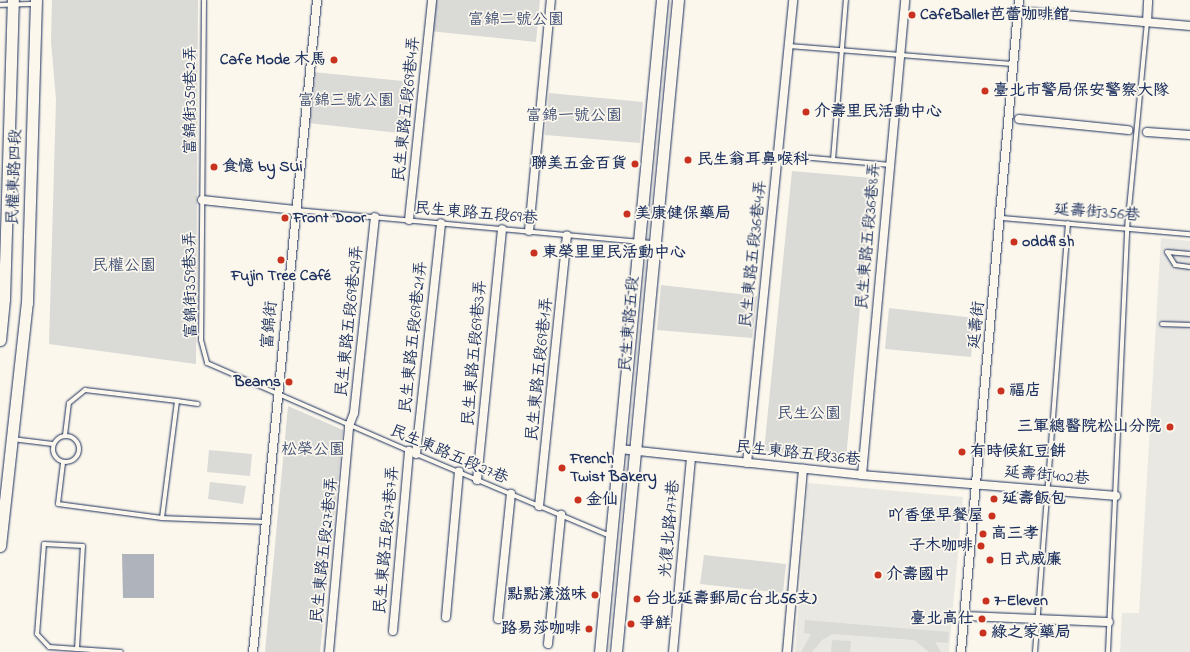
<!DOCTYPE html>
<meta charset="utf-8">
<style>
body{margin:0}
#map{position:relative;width:1190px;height:652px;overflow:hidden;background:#fbf7ec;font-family:"Indie Flower","LXGW WenKai TC",sans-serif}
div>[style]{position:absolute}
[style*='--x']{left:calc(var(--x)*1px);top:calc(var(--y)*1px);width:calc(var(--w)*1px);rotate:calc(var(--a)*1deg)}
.built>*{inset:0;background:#eae8e2}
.green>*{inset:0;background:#dadad7}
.water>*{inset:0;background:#afb3bb}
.roads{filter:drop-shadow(0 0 1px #1b2f5e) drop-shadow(0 0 1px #1b2f5e)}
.lane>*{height:4px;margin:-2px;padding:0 2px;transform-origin:2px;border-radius:2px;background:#fbf7ec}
.lane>.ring{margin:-2px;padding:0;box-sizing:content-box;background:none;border:4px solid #fbf7ec;border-radius:50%}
.street>*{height:8px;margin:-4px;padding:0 4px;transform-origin:4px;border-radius:4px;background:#fbf7ec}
.secondary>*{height:11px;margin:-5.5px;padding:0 5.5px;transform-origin:5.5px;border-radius:5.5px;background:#fbf7ec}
.dots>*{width:11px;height:11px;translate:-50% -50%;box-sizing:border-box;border:2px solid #fbf7ec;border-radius:50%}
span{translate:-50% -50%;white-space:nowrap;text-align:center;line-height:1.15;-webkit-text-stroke:3.5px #fbf7ec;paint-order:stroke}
.poi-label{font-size:16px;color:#1b2f5e;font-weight:700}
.left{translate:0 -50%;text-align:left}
.right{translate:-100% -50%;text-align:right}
.park-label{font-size:16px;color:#415176}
.street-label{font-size:16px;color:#1b2f5e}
</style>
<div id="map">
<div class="built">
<i style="clip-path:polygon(1161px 238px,1190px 241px,1190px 652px,1120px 652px,1122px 613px,1139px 613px)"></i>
<i style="clip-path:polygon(808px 483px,963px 497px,949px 652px,795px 652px)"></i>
</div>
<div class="green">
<i style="clip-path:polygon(52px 0,198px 0,196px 364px,49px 344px,56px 100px,51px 41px)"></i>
<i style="clip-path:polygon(432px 0,540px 0,536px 42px,429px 31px)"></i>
<i style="clip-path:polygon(313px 72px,413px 82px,408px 134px,308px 123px)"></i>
<i style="clip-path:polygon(549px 93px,643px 102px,640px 143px,545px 135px)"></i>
<i style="clip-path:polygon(792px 171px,872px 178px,846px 459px,764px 451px)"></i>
<i style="clip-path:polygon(661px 285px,757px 296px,752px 338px,657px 330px)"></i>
<i style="clip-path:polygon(889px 308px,975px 318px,971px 357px,885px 349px)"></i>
<i style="clip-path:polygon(288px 406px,343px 430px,320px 652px,265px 652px)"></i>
<i style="clip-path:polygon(209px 450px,252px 454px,250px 476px,207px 472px)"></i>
<i style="clip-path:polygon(210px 482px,246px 486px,243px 504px,208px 499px)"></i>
<i style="clip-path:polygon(704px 555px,786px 564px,783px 593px,700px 584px)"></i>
<i style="clip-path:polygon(805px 620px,949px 632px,948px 643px,935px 642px,941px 652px,929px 652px,914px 640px,833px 634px,822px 640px,812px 652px,801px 652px,811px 634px,804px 633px)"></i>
<i style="clip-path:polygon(832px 640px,851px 641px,850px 652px,831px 652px)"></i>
</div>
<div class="water">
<i style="clip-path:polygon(122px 554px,154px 554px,154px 598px,123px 598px)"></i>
</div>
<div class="roads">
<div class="lane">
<i style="--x:204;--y:0;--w:340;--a:90.5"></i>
<i style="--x:201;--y:340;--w:24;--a:75"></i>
<i style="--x:207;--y:363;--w:220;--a:23.5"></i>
<i style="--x:0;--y:5;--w:36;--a:-2"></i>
<i style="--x:788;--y:46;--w:226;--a:4.6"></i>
<i style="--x:778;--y:155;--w:111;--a:5.1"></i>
<i style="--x:833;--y:160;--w:161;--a:-85.4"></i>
<i style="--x:296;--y:210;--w:360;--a:5.3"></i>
<i style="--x:1002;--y:218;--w:189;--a:4.9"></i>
<i style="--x:1190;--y:254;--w:23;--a:-175"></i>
<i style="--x:1167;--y:252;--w:15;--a:58"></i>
<i style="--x:1175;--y:265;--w:15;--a:8"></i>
<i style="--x:1162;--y:324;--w:28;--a:2"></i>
<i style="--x:177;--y:401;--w:21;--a:8"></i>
<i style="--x:65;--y:435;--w:32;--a:-83"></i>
<i style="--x:69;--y:403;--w:21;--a:-39"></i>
<i style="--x:85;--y:390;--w:93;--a:6.8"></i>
<i style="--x:177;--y:401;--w:118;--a:97.3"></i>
<i class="ring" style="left:53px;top:436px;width:22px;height:22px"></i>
<i style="--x:12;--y:439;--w:41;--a:7"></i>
<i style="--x:416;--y:454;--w:211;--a:22.9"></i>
<i style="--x:63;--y:463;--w:41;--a:97"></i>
<i style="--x:58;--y:504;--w:105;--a:7.7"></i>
<i style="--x:162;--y:518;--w:103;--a:2.2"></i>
<i style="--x:77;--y:649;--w:103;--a:-86.7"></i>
<i style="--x:83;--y:546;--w:39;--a:-177"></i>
<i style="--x:44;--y:544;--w:90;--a:94.4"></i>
<i style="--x:37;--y:634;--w:18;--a:47"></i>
<i style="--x:49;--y:647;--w:28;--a:4"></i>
<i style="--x:77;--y:649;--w:44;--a:3.9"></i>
<i style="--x:1035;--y:652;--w:430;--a:-85.6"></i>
<i style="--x:1108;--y:652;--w:433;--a:-87.4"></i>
<i style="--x:1128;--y:219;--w:198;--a:-84.5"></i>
</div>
<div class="street">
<i style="--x:1018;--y:11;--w:173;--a:5"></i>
<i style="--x:1147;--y:22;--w:22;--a:-87"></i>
<i style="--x:1019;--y:119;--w:110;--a:5.8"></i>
<i style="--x:1147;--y:132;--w:43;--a:4"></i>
<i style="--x:202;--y:200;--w:94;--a:6.1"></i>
<i style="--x:409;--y:220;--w:221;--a:-84"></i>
<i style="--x:529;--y:231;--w:232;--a:-84.6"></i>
<i style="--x:619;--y:449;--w:244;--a:6.1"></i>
<i style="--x:862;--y:475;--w:255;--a:4.7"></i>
<i style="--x:416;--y:454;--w:232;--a:-83.8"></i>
<i style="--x:747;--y:463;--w:465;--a:-84.3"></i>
<i style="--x:862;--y:475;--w:477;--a:-84.8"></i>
<i style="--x:477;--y:480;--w:252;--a:-84.3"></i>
<i style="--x:539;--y:506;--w:272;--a:-84.1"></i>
<i style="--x:964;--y:616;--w:145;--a:2.4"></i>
<i style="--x:446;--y:617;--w:146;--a:-84.9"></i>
<i style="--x:498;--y:619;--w:126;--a:-84.1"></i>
<i style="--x:393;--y:631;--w:181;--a:-84.9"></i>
<i style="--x:548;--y:644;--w:130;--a:-84.2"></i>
<i style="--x:253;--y:652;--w:655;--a:-84.39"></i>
<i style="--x:329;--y:652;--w:227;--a:-84.9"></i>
<i style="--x:349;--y:426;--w:14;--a:-69"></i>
<i style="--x:354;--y:413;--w:197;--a:-83.9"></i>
<i style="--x:673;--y:652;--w:196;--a:-84.7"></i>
<i style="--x:787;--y:652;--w:184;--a:-85"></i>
<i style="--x:961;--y:652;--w:655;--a:-84.92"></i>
</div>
<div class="secondary">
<i style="--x:0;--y:340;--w:41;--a:-84.4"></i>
<i style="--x:4;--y:299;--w:299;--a:-88.3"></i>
<i style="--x:0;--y:546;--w:244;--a:-83.7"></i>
<i style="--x:27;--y:303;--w:303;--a:-88.3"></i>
<i style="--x:600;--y:652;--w:655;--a:-84.57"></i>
<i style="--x:616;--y:652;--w:655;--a:-84.57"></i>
</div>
</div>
<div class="dots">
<i style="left:912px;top:15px;background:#c8321e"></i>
<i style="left:334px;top:60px;background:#c8321e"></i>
<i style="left:985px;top:91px;background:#c8321e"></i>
<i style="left:806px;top:112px;background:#c8321e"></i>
<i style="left:688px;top:160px;background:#c8321e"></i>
<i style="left:635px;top:164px;background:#c8321e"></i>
<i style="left:214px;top:167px;background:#c8321e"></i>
<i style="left:627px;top:214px;background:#c8321e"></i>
<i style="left:285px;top:218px;background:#c8321e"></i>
<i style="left:1014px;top:242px;background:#c8321e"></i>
<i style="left:534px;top:253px;background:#c8321e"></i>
<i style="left:281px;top:260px;background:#c8321e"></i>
<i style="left:289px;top:382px;background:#c8321e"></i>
<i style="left:1001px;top:391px;background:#c8321e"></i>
<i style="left:1170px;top:427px;background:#c8321e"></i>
<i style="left:962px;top:452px;background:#c8321e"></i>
<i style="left:562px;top:468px;background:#c8321e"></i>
<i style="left:994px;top:499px;background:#c8321e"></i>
<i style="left:578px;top:500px;background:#c8321e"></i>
<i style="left:992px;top:516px;background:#c8321e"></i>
<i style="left:983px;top:534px;background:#c8321e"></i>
<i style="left:981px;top:546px;background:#c8321e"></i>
<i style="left:990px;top:560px;background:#c8321e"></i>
<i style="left:878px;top:575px;background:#c8321e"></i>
<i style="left:595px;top:595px;background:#c8321e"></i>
<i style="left:637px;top:599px;background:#c8321e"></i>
<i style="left:986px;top:601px;background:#c8321e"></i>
<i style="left:982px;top:619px;background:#c8321e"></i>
<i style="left:631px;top:624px;background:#c8321e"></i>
<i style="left:589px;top:629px;background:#c8321e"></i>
<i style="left:983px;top:633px;background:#c8321e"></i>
</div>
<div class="poi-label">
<span class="left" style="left:920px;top:15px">CafeBallet芭蕾咖啡館</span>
<span class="right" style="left:326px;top:60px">Cafe Mode 木馬</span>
<span class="left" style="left:993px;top:91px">臺北市警局保安警察大隊</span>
<span class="left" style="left:814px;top:112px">介壽里民活動中心</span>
<span class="left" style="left:697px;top:160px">民生翁耳鼻喉科</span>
<span class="right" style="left:627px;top:164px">聯美五金百貨</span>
<span class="left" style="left:222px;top:167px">食憶 by SUi</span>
<span class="left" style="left:635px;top:214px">美康健保藥局</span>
<span class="left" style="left:293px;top:218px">Front Door</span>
<span class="left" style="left:1022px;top:242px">oddfish</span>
<span class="left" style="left:542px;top:253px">東榮里里民活動中心</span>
<span style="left:281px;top:276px">Fujin Tree Café</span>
<span class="right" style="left:281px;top:382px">Beams</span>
<span class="left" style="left:1009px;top:391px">福店</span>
<span class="right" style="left:1161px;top:427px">三軍總醫院松山分院</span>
<span class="left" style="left:970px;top:452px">有時候紅豆餅</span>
<span class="left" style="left:570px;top:468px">French<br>Twist Bakery</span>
<span class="left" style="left:1002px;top:499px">延壽飯包</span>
<span class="left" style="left:586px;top:500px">金仙</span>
<span class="right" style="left:984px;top:516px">吖香堡早餐屋</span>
<span class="left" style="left:991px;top:534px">高三孝</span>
<span class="right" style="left:973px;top:546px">子木咖啡</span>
<span class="left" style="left:998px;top:560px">日式威廉</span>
<span class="left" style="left:886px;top:575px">介壽國中</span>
<span class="right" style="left:587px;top:595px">點點漾滋味</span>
<span class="left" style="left:645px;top:599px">台北延壽郵局(台北56支)</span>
<span class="left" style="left:994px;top:601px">7-Eleven</span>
<span class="right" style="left:974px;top:619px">臺北高仕</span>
<span class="left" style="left:639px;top:624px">爭鮮</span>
<span class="right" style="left:581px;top:629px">路易莎咖啡</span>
<span class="left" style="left:991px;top:633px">綠之家藥局</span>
</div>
<div class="park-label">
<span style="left:516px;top:20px">富錦二號公園</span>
<span style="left:346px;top:101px">富錦三號公園</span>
<span style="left:574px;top:116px">富錦一號公園</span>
<span style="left:124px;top:266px">民權公園</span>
<span style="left:809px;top:414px">民生公園</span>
<span style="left:313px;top:450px">松榮公園</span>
</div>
<div class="street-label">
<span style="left:191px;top:100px;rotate:-90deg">富錦街359巷2弄</span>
<span style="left:407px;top:109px;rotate:-84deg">民生東路五段69巷4弄</span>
<span style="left:15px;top:177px;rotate:-88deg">民權東路四段</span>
<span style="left:1097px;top:213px;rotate:4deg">延壽街356巷</span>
<span style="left:476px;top:214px;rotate:5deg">民生東路五段69巷</span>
<span style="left:869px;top:236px;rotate:-85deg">民生東路五段36巷8弄</span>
<span style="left:754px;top:254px;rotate:-84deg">民生東路五段36巷4弄</span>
<span style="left:191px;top:285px;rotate:-91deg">富錦街359巷3弄</span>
<span style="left:350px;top:321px;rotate:-84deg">民生東路五段69巷29弄</span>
<span style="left:630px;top:324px;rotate:-85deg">民生東路五段</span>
<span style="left:270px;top:325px;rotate:-85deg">富錦街</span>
<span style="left:977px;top:325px;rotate:-84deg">延壽街</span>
<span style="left:414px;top:337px;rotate:-84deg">民生東路五段69巷21弄</span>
<span style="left:475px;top:353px;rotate:-85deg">民生東路五段69巷3弄</span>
<span style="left:540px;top:369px;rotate:-84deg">民生東路五段69巷1弄</span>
<span style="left:798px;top:454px;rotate:6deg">民生東路五段36巷</span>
<span style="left:449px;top:455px;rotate:23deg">民生東路五段27巷</span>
<span style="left:1047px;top:476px;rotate:5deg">延壽街402巷</span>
<span style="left:670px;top:529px;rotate:-85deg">光復北路177巷</span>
<span style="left:387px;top:540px;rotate:-85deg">民生東路五段27巷7弄</span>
<span style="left:325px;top:550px;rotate:-84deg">民生東路五段27巷9弄</span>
</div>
</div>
